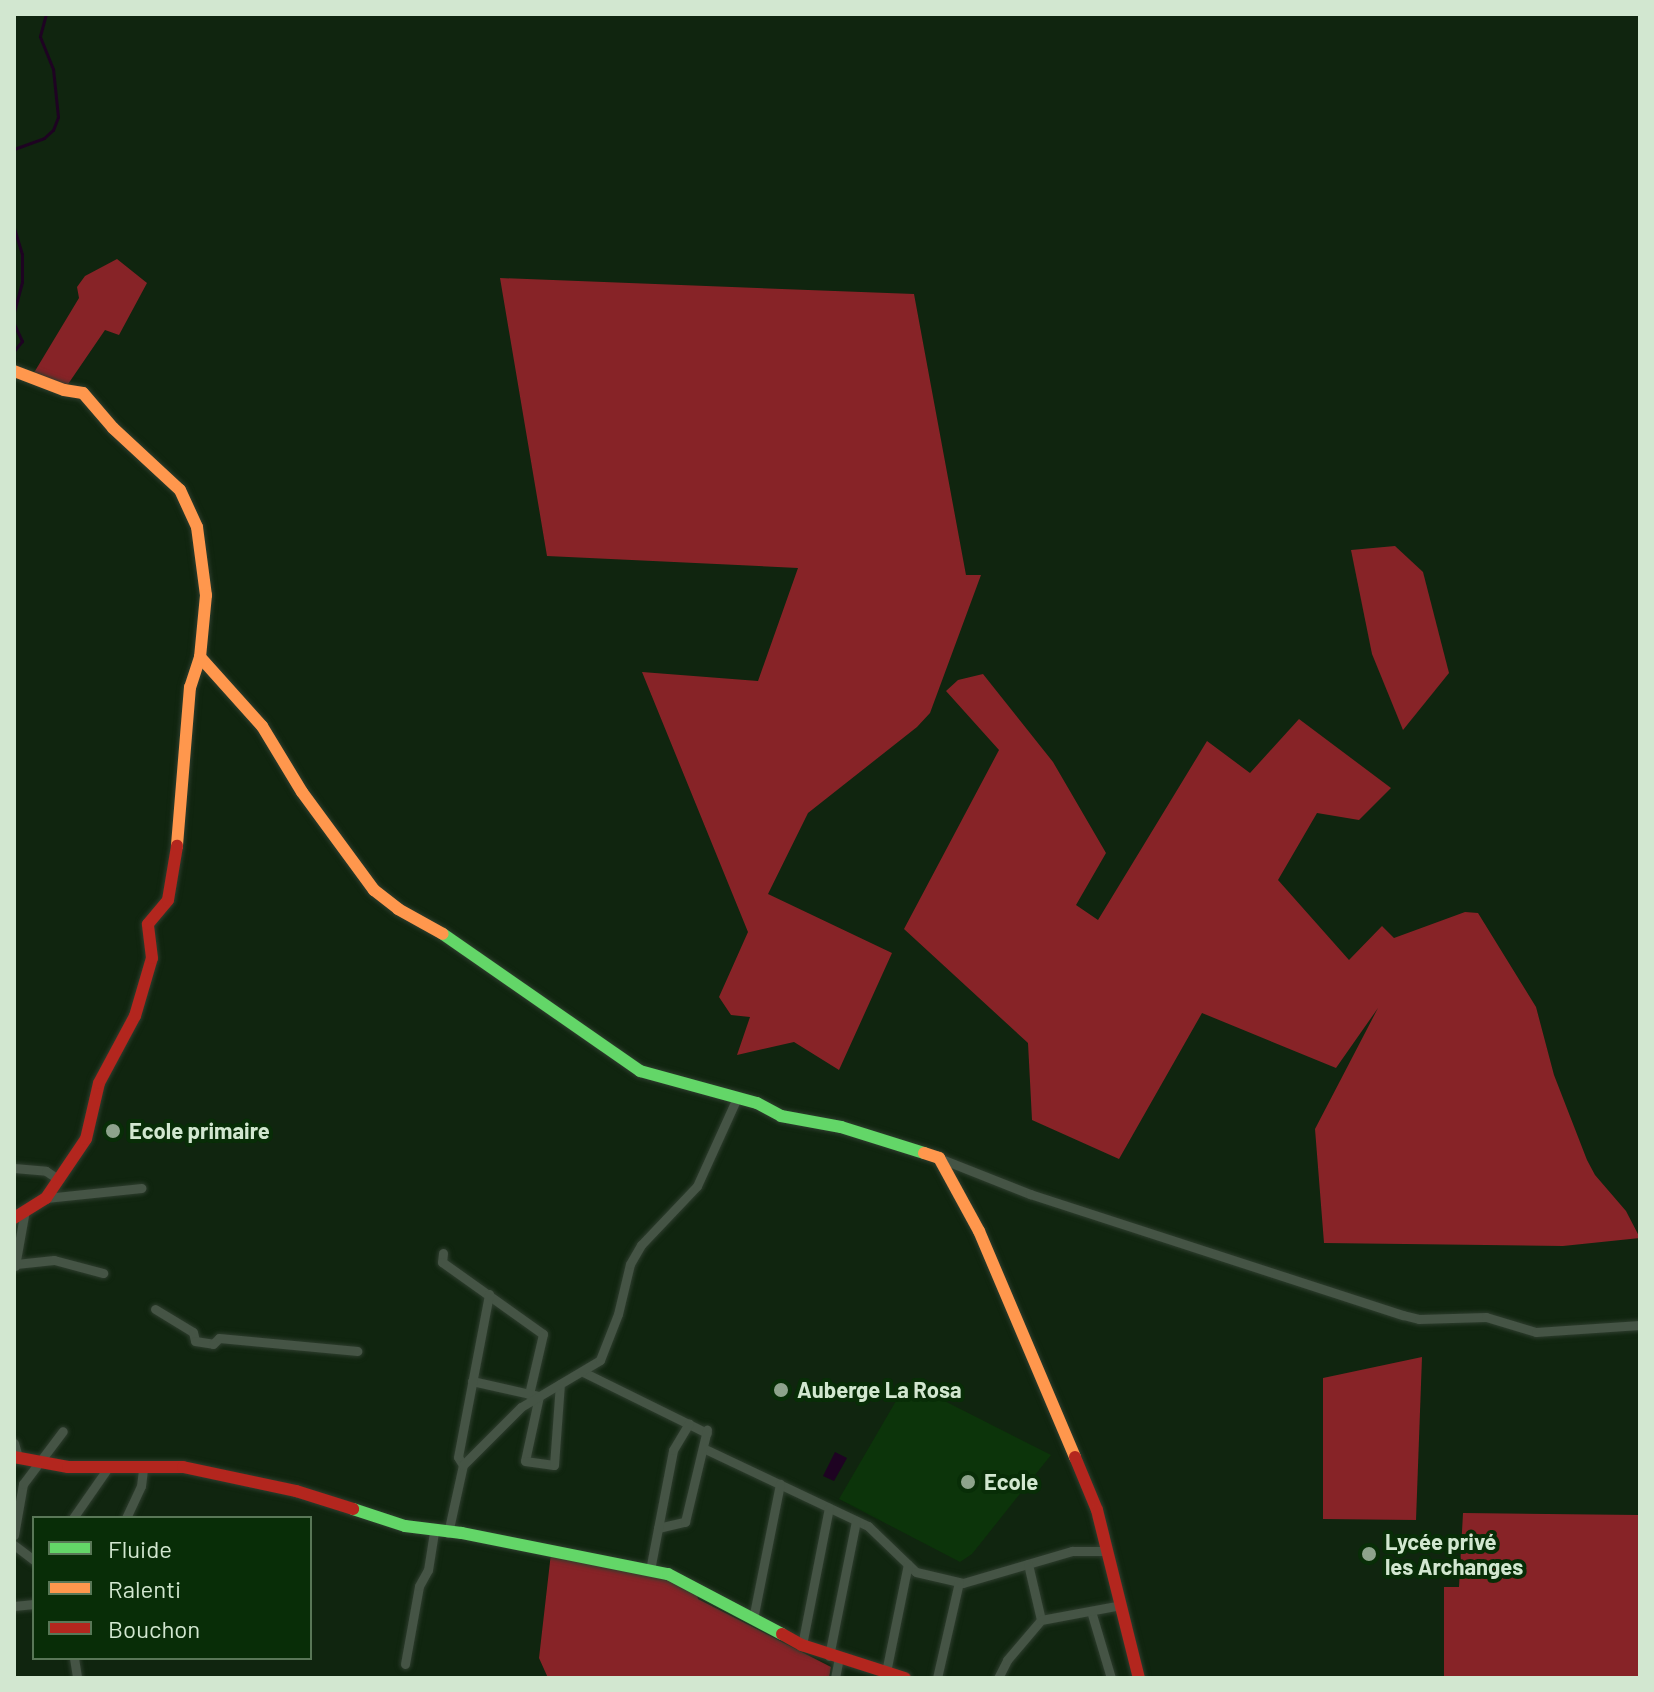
<!DOCTYPE html>
<meta charset="utf-8">
<style>
body{margin:0}
#map{position:relative;width:1654px;height:1692px;overflow:hidden;background:#10250f;font-family:Barlow,sans-serif}
div>[style]{position:absolute}
[style*='--x']{left:calc(var(--x)*1px);top:calc(var(--y)*1px);width:calc(var(--w)*1px);rotate:calc(var(--a)*1deg)}
.built>*{inset:0;background:#0c340a}
.forest>*{inset:0;background:#872327}
.water>*{inset:0;background:#1e0322}
.stream>*{height:3px;margin:-1.5px;padding:0 1.5px;transform-origin:1.5px;border-radius:1.5px;background:#1e0322}
.roads{filter:drop-shadow(0 0 2px #2e3d2e) drop-shadow(0 0 2px #2e3d2e)}
.street>*{height:9px;margin:-4.5px;padding:0 4.5px;transform-origin:4.5px;border-radius:4.5px;background:#455445}
.fast>*{height:12px;margin:-6px;padding:0 6px;transform-origin:6px;border-radius:6px;background:#63d668}
.slow>*{height:12px;margin:-6px;padding:0 6px;transform-origin:6px;border-radius:6px;background:#ff974d}
.jam>*{height:12px;margin:-6px;padding:0 6px;transform-origin:6px;border-radius:6px;background:#b3261e}
.dots>*{width:22px;height:22px;translate:-50% -50%;box-sizing:border-box;border:4px solid #082d07;border-radius:50%}
span{translate:-50% -50%;white-space:nowrap;text-align:center;line-height:1.15;-webkit-text-stroke:8px #082d07;paint-order:stroke}
.poi-label{font-size:22px;color:#d2e7d0;font-weight:700}
.left{translate:0 -50%;text-align:left}
.frame{position:absolute;inset:0;border:16px solid #d2e7d0;pointer-events:none}
.legend{position:absolute;left:32px;top:1516px;width:280px;height:144px;box-sizing:border-box;background:#082d07;border:2px solid #597757;margin:0;padding:10px 14px;list-style:none;font-size:24px;color:#d2e7d0}
.legend li{display:flex;align-items:center;gap:16px;height:40px}
.legend b{width:40px;border:2px solid #597757}
</style>
<div id="map">
<div class="built">
<i style="clip-path:polygon(907px 1382px,1051px 1455px,972px 1554px,960px 1562px,839px 1499px)"></i>
</div>
<div class="forest">
<i style="clip-path:polygon(117px 259px,147px 283px,119px 335px,105px 330px,64px 390px,32px 376px,79px 298px,77px 287px,85px 276px)"></i>
<i style="clip-path:polygon(500px 278px,914px 294px,966px 575px,981px 575px,930px 713px,917px 727px,808px 813px,768px 894px,892px 953px,839px 1070px,794px 1042px,737px 1055px,750px 1017px,731px 1015px,719px 997px,748px 932px,642px 672px,758px 681px,798px 568px,547px 556px)"></i>
<i style="clip-path:polygon(1395px 546px,1423px 572px,1449px 673px,1403px 730px,1372px 654px,1351px 550px)"></i>
<i style="clip-path:polygon(983px 674px,1053px 762px,1106px 853px,1076px 905px,1098px 920px,1207px 741px,1250px 773px,1299px 719px,1391px 788px,1359px 820px,1317px 813px,1278px 880px,1349px 960px,1382px 926px,1394px 938px,1465px 912px,1478px 913px,1536px 1007px,1554px 1075px,1587px 1160px,1595px 1175px,1626px 1211px,1640px 1238px,1563px 1246px,1324px 1243px,1315px 1129px,1378px 1008px,1336px 1068px,1202px 1013px,1119px 1159px,1032px 1120px,1028px 1043px,904px 929px,999px 750px,946px 691px,958px 680px)"></i>
<i style="clip-path:polygon(1422px 1357px,1416px 1520px,1323px 1519px,1323px 1378px)"></i>
<i style="clip-path:polygon(1463px 1513px,1640px 1515px,1640px 1678px,1444px 1678px,1444px 1587px,1459px 1587px)"></i>
<i style="clip-path:polygon(551px 1553px,694px 1586px,698px 1599px,831px 1667px,829px 1678px,548px 1678px,539px 1658px)"></i>
</div>
<div class="water">
<i style="clip-path:polygon(835px 1452px,847px 1458px,834px 1481px,823px 1476px)"></i>
</div>
<div class="stream">
<i style="--x:14;--y:149;--w:32;--a:-20"></i>
<i style="--x:44;--y:138;--w:12;--a:-42"></i>
<i style="--x:53;--y:130;--w:14;--a:-69"></i>
<i style="--x:58;--y:117;--w:48;--a:-95.9"></i>
<i style="--x:53;--y:69;--w:35;--a:-112"></i>
<i style="--x:40;--y:36;--w:23;--a:-75"></i>
<i style="--x:14;--y:228;--w:27;--a:73"></i>
<i style="--x:22;--y:254;--w:28;--a:90"></i>
<i style="--x:22;--y:282;--w:31;--a:105"></i>
<i style="--x:14;--y:324;--w:19;--a:65"></i>
<i style="--x:22;--y:341;--w:13;--a:129"></i>
</div>
<div class="roads">
<div class="street">
<i style="--x:939;--y:1158;--w:98;--a:21.6"></i>
<i style="--x:1030;--y:1194;--w:392;--a:18"></i>
<i style="--x:1403;--y:1315;--w:16;--a:14"></i>
<i style="--x:1419;--y:1319;--w:67;--a:-1.7"></i>
<i style="--x:1486;--y:1317;--w:52;--a:16.7"></i>
<i style="--x:1536;--y:1332;--w:104;--a:-3.9"></i>
<i style="--x:14;--y:1168;--w:32;--a:5"></i>
<i style="--x:46;--y:1171;--w:14;--a:34"></i>
<i style="--x:46;--y:1198;--w:96;--a:-6"></i>
<i style="--x:443;--y:1253;--w:9;--a:96"></i>
<i style="--x:442;--y:1262;--w:124;--a:35.5"></i>
<i style="--x:543;--y:1334;--w:62;--a:103.1"></i>
<i style="--x:16;--y:1264;--w:38;--a:-6"></i>
<i style="--x:54;--y:1260;--w:51;--a:14.9"></i>
<i style="--x:15;--y:1266;--w:57;--a:-79.9"></i>
<i style="--x:155;--y:1309;--w:44;--a:31.2"></i>
<i style="--x:193;--y:1332;--w:9;--a:77"></i>
<i style="--x:195;--y:1341;--w:18;--a:9"></i>
<i style="--x:213;--y:1344;--w:8;--a:-45"></i>
<i style="--x:219;--y:1338;--w:139;--a:5.4"></i>
<i style="--x:583;--y:1372;--w:138;--a:26.2"></i>
<i style="--x:472;--y:1381;--w:69;--a:12.6"></i>
<i style="--x:539;--y:1396;--w:66;--a:102.2"></i>
<i style="--x:525;--y:1461;--w:29;--a:8"></i>
<i style="--x:554;--y:1465;--w:81;--a:-85.8"></i>
<i style="--x:14;--y:1443;--w:15;--a:74"></i>
<i style="--x:703;--y:1448;--w:183;--a:25.3"></i>
<i style="--x:868;--y:1526;--w:66;--a:43.8"></i>
<i style="--x:916;--y:1572;--w:48;--a:13.2"></i>
<i style="--x:963;--y:1583;--w:114;--a:-16.4"></i>
<i style="--x:1072;--y:1551;--w:35;--a:0"></i>
<i style="--x:463;--y:1465;--w:9;--a:-122"></i>
<i style="--x:458;--y:1457;--w:166;--a:-79.2"></i>
<i style="--x:73;--y:1518;--w:60;--a:-55.2"></i>
<i style="--x:126;--y:1518;--w:35;--a:-65"></i>
<i style="--x:141;--y:1486;--w:17;--a:-83"></i>
<i style="--x:658;--y:1528;--w:28;--a:-13"></i>
<i style="--x:685;--y:1522;--w:95;--a:-76.6"></i>
<i style="--x:448;--y:1533;--w:70;--a:-77.6"></i>
<i style="--x:463;--y:1465;--w:82;--a:-45"></i>
<i style="--x:521;--y:1407;--w:92;--a:-30.7"></i>
<i style="--x:600;--y:1360;--w:49;--a:-68.6"></i>
<i style="--x:618;--y:1314;--w:51;--a:-76.5"></i>
<i style="--x:630;--y:1264;--w:22;--a:-60"></i>
<i style="--x:641;--y:1245;--w:81;--a:-46.5"></i>
<i style="--x:697;--y:1186;--w:97;--a:-65.6"></i>
<i style="--x:14;--y:1535;--w:52;--a:-80"></i>
<i style="--x:23;--y:1484;--w:66;--a:-53"></i>
<i style="--x:14;--y:1545;--w:25;--a:37"></i>
<i style="--x:1028;--y:1564;--w:57;--a:76.9"></i>
<i style="--x:650;--y:1570;--w:122;--a:-79.1"></i>
<i style="--x:673;--y:1450;--w:31;--a:-59"></i>
<i style="--x:14;--y:1606;--w:20;--a:-6"></i>
<i style="--x:1091;--y:1611;--w:70;--a:73.4"></i>
<i style="--x:753;--y:1619;--w:138;--a:-78.7"></i>
<i style="--x:802;--y:1645;--w:140;--a:-78.9"></i>
<i style="--x:829;--y:1656;--w:138;--a:-78.7"></i>
<i style="--x:74;--y:1658;--w:20;--a:81"></i>
<i style="--x:405;--y:1664;--w:79;--a:-79.8"></i>
<i style="--x:419;--y:1586;--w:18;--a:-61"></i>
<i style="--x:428;--y:1570;--w:39;--a:-81"></i>
<i style="--x:886;--y:1672;--w:110;--a:-78.5"></i>
<i style="--x:835;--y:1678;--w:20;--a:-79"></i>
<i style="--x:937;--y:1678;--w:98;--a:-77.1"></i>
<i style="--x:998;--y:1678;--w:20;--a:-63"></i>
<i style="--x:1007;--y:1660;--w:52;--a:-49.6"></i>
<i style="--x:1041;--y:1620;--w:81;--a:-10.6"></i>
</div>
<div class="fast">
<i style="--x:443;--y:934;--w:240;--a:34.8"></i>
<i style="--x:640;--y:1071;--w:121;--a:15.3"></i>
<i style="--x:757;--y:1103;--w:27;--a:28"></i>
<i style="--x:781;--y:1116;--w:61;--a:10.4"></i>
<i style="--x:841;--y:1127;--w:87;--a:17.4"></i>
<i style="--x:353;--y:1509;--w:55;--a:18.1"></i>
<i style="--x:405;--y:1526;--w:57;--a:7"></i>
<i style="--x:462;--y:1533;--w:210;--a:11.3"></i>
<i style="--x:668;--y:1574;--w:129;--a:27.8"></i>
</div>
<div class="slow">
<i style="--x:14;--y:371;--w:53;--a:20.8"></i>
<i style="--x:64;--y:390;--w:19;--a:9"></i>
<i style="--x:83;--y:393;--w:46;--a:49.4"></i>
<i style="--x:113;--y:428;--w:91;--a:42.8"></i>
<i style="--x:180;--y:490;--w:41;--a:65.3"></i>
<i style="--x:197;--y:527;--w:69;--a:82.5"></i>
<i style="--x:206;--y:595;--w:62;--a:95.5"></i>
<i style="--x:200;--y:657;--w:32;--a:108"></i>
<i style="--x:190;--y:687;--w:160;--a:94.7"></i>
<i style="--x:200;--y:657;--w:93;--a:48.1"></i>
<i style="--x:262;--y:726;--w:77;--a:58.8"></i>
<i style="--x:302;--y:792;--w:122;--a:53.7"></i>
<i style="--x:374;--y:890;--w:31;--a:38"></i>
<i style="--x:398;--y:909;--w:51;--a:29.1"></i>
<i style="--x:924;--y:1153;--w:16;--a:18"></i>
<i style="--x:939;--y:1158;--w:83;--a:61.3"></i>
<i style="--x:979;--y:1231;--w:246;--a:67"></i>
</div>
<div class="jam">
<i style="--x:14;--y:1218;--w:38;--a:-32"></i>
<i style="--x:46;--y:1198;--w:71;--a:-55.9"></i>
<i style="--x:86;--y:1139;--w:57;--a:-76.9"></i>
<i style="--x:99;--y:1083;--w:76;--a:-61.8"></i>
<i style="--x:135;--y:1016;--w:60;--a:-73.7"></i>
<i style="--x:152;--y:958;--w:34;--a:-97"></i>
<i style="--x:148;--y:924;--w:31;--a:-50"></i>
<i style="--x:168;--y:900;--w:55;--a:-80.5"></i>
<i style="--x:14;--y:1457;--w:55;--a:10.5"></i>
<i style="--x:68;--y:1467;--w:115;--a:0"></i>
<i style="--x:183;--y:1467;--w:116;--a:12"></i>
<i style="--x:296;--y:1491;--w:60;--a:17.5"></i>
<i style="--x:1075;--y:1457;--w:57;--a:67.5"></i>
<i style="--x:1097;--y:1510;--w:173;--a:76"></i>
<i style="--x:782;--y:1634;--w:23;--a:29"></i>
<i style="--x:802;--y:1645;--w:108;--a:17.8"></i>
</div>
</div>
<div class="dots">
<i style="left:113px;top:1131px;background:#8ea38c"></i>
<i style="left:781px;top:1390px;background:#8ea38c"></i>
<i style="left:968px;top:1482px;background:#8ea38c"></i>
<i style="left:1369px;top:1554px;background:#8ea38c"></i>
</div>
<div class="poi-label">
<span class="left" style="left:129px;top:1131px">Ecole primaire</span>
<span class="left" style="left:797px;top:1390px">Auberge La Rosa</span>
<span class="left" style="left:984px;top:1482px">Ecole</span>
<span class="left" style="left:1385px;top:1554px">Lycée privé<br>les Archanges</span>
</div>
<div class="frame"></div>
<ul class="legend">
<li><b style="height:10px;background:#63d668"></b>Fluide</li>
<li><b style="height:10px;background:#ff974d"></b>Ralenti</li>
<li><b style="height:10px;background:#b3261e"></b>Bouchon</li>
</ul>
</div>
